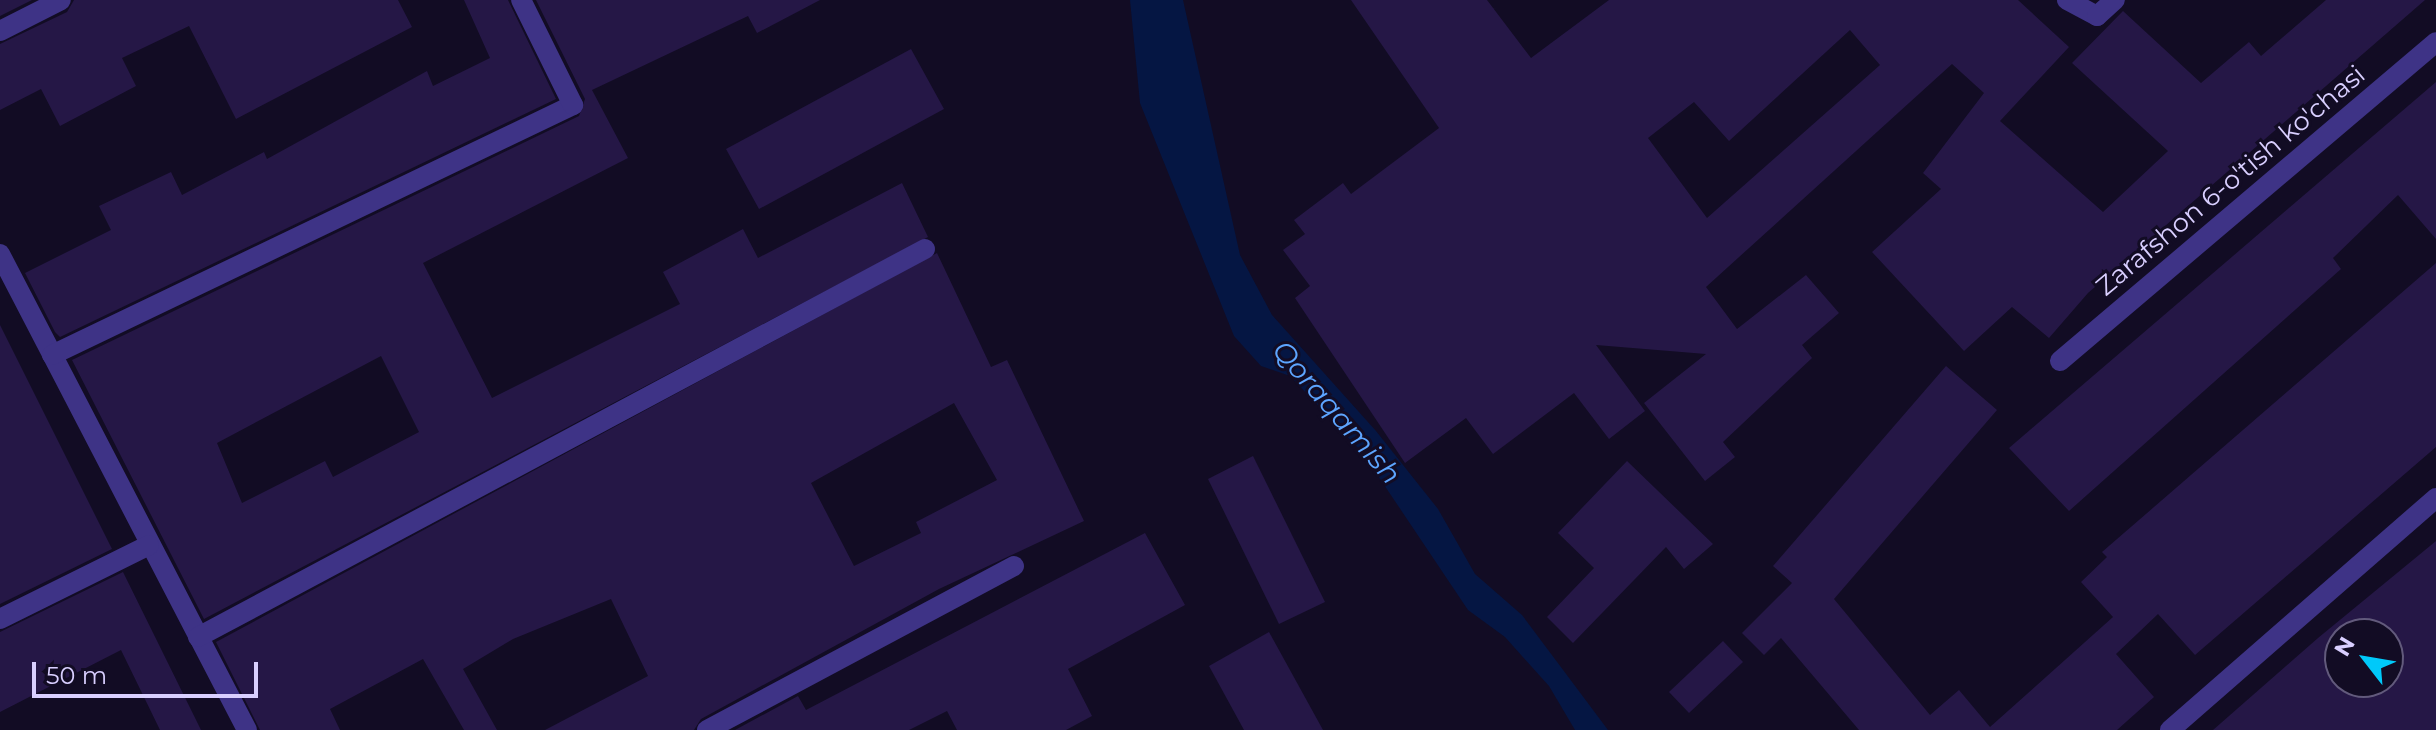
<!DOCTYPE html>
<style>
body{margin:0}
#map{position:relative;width:2436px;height:730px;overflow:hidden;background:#120c24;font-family:Montserrat,sans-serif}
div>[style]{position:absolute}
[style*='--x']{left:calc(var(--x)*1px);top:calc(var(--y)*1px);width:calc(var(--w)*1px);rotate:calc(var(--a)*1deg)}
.water>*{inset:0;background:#051643}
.building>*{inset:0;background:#251746}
.minor>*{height:20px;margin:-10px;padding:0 10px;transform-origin:10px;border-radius:10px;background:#3e3386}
span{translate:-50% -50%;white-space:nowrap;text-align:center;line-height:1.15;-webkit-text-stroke:6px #120c24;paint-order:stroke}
.street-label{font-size:26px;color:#d9cfff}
.water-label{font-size:28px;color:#5da5ff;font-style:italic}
.north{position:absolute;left:2324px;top:618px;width:80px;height:80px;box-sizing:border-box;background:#120c24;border:2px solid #625a7c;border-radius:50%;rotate:301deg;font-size:22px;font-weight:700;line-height:32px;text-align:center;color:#d9cfff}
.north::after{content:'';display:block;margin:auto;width:28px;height:36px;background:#00c9fa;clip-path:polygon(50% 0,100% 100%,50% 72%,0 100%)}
.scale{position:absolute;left:32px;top:662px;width:226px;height:36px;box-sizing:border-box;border:4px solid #d9cfff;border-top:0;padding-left:10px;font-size:24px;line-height:28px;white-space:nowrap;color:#d9cfff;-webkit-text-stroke:6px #120c24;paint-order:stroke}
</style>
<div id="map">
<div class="water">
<i style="clip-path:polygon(1130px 0,1183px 0,1240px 255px,1272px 315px,1376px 431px,1438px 509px,1475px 574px,1522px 615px,1608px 730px,1575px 730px,1549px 686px,1505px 637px,1468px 610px,1362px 452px,1290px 376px,1261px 366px,1234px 336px,1140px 103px)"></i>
</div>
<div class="building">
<i style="clip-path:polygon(0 0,32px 0,0 16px)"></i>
<i style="clip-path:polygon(74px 0,398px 0,412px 27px,236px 119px,189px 26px,122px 58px,136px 86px,60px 126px,41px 89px,0 110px,0 44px,67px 12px)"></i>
<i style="clip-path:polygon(464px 0,508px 0,556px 99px,60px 337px,55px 332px,25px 273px,111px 230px,99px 206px,171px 172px,182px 195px,264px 152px,267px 159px,427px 71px,433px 86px,490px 58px)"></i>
<i style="clip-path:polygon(evenodd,536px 0,820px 0,757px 33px,748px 16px,592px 90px,628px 158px,423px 263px,492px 398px,680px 304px,663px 272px,743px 229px,758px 258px,902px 183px,928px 237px,204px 619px,72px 360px,579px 116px,585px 99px,536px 0,381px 356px,419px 432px,333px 477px,325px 461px,242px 503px,217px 443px,381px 356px)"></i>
<i style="clip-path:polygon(evenodd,1351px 0,1487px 0,1531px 58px,1609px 0,2018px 0,2069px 47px,2000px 121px,2103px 212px,2168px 151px,2072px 63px,2123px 11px,2201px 83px,2249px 42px,2261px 56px,2326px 0,2425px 0,2088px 293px,2049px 338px,2012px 307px,1964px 351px,1872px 252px,1941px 189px,1923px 173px,1984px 93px,1952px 64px,1706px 287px,1737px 329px,1806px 275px,1839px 313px,1802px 345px,1812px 358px,1723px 442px,1735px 457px,1705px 481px,1644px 403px,1706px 354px,1596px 345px,1645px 411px,1609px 439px,1574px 393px,1493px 454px,1466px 418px,1405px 463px,1295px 298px,1310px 286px,1283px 250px,1305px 234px,1294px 220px,1343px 183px,1351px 194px,1439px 128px,1351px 0,1850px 30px,1880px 65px,1707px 218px,1648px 138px,1694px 102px,1729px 141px,1850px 30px)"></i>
<i style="clip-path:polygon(911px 49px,944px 109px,759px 209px,726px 149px)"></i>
<i style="clip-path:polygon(2436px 82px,2436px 239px,2398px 195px,2333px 258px,2341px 269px,2069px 511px,2009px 448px)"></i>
<i style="clip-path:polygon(evenodd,937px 253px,991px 367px,1007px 360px,1084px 521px,939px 589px,701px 719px,694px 730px,545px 730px,648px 676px,611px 599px,513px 639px,463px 669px,497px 730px,464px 730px,423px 659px,330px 709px,340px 730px,260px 730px,216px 642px,937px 253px,954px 403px,997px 480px,916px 522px,921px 533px,854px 566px,811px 483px,954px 403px)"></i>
<i style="clip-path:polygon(2436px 263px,2436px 447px,2195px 655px,2158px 614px,2116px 654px,2154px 697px,2117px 730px,1859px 730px,1781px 638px,1764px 655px,1742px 633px,1792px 583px,1773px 566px,1946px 366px,1997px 410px,1834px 599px,1930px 715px,1959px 690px,1990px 727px,2113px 617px,2081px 582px,2107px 557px,2102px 552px)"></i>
<i style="clip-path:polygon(0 325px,112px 549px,0 604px)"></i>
<i style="clip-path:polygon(1253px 456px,1325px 602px,1279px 624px,1208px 479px)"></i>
<i style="clip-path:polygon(1627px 461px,1713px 544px,1684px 569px,1666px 547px,1573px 643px,1547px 617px,1594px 568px,1558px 533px)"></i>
<i style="clip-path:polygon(1145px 533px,1185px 605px,1068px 669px,1092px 716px,1066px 730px,957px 730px,947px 711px,909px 730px,735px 730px,798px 696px,806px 710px)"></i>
<i style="clip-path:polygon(evenodd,2436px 541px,2436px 730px,2213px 730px,2318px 638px,2436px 541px,2340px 634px,2388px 634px,2388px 682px,2340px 682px,2340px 634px)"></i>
<i style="clip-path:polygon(123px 572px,201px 730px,160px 730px,121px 650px,0 712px,0 632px)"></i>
<i style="clip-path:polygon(1269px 632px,1323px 730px,1244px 730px,1209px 666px)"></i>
<i style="clip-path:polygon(1723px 641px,1743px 662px,1689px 713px,1669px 692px)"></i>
</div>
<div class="minor">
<i style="--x:2067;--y:0;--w:34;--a:28"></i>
<i style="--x:2097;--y:16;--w:24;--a:-42"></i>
<i style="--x:0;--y:31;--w:68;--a:-26.9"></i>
<i style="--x:0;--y:254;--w:536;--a:62.57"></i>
<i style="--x:52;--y:355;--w:578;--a:-25.63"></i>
<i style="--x:573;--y:105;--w:117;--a:-116.3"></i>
<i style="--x:2060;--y:361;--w:493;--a:-40.3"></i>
<i style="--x:0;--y:619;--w:166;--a:-26.4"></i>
<i style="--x:198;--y:637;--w:824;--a:-28.09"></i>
<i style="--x:707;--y:730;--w:348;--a:-28.1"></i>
<i style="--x:2170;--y:730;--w:353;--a:-41.1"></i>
</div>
<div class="street-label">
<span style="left:2231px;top:181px;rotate:-40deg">Zarafshon 6-o'tish ko'chasi</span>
</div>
<div class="water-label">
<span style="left:1337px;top:412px;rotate:49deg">Qoraqamish</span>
</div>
<div class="north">N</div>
<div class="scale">50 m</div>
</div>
